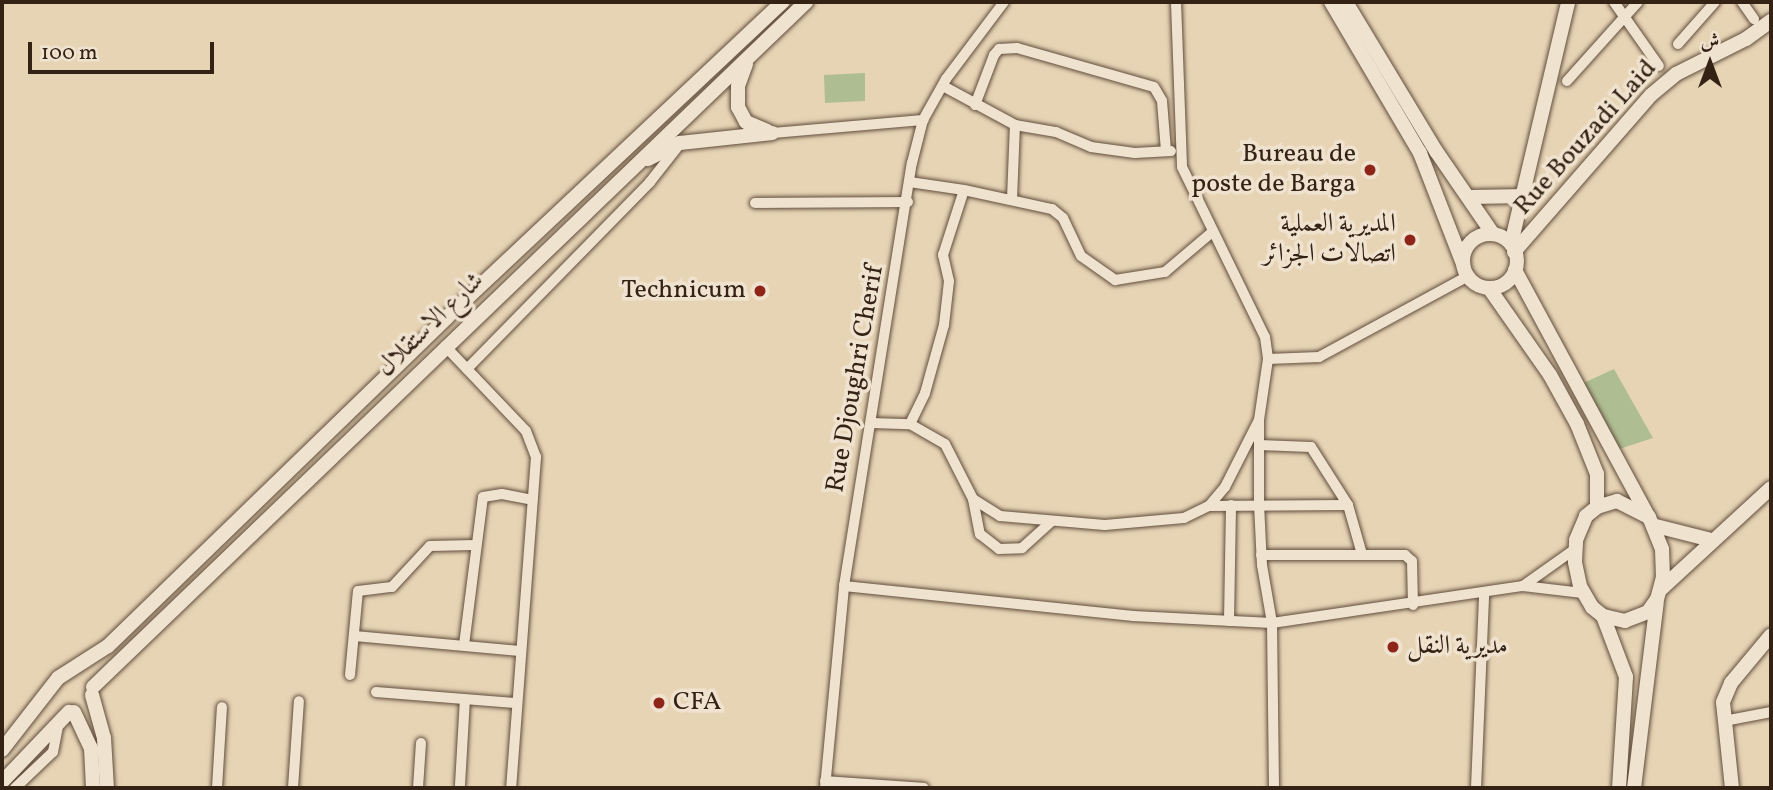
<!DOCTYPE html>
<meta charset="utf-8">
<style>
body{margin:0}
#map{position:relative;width:1773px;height:790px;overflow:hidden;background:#e7d4b5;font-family:Vollkorn,Amiri,serif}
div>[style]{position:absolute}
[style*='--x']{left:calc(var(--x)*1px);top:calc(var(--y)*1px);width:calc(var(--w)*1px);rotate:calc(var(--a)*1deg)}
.green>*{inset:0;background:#afbe92}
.roads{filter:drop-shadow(0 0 2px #614e3d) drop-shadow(0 0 2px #614e3d)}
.street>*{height:10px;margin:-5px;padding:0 5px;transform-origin:5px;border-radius:5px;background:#efe3cf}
.secondary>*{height:14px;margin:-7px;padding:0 7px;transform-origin:7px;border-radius:7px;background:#efe3cf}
.secondary>.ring{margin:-7px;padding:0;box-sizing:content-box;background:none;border:14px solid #efe3cf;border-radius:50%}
.dots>*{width:19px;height:19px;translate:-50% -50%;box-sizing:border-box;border:4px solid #efe3cf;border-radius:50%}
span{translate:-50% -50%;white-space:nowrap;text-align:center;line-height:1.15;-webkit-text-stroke:7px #efe3cf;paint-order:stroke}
.street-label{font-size:26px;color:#342215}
.poi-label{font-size:26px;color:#342215}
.right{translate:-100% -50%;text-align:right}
.left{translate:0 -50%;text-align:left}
.frame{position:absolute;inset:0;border:4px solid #342215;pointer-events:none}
.north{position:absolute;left:1675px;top:28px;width:70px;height:70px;-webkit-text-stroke:5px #efe3cf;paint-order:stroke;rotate:0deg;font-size:19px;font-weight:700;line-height:28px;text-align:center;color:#342215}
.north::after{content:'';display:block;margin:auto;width:24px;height:32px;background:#342215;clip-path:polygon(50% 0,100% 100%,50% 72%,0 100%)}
.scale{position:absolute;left:28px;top:42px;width:186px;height:32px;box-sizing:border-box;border:4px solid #342215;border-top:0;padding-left:9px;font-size:21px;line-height:24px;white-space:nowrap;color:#342215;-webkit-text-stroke:5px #efe3cf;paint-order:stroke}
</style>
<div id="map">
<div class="green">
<i style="clip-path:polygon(865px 73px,865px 101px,825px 103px,824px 75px)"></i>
<i style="clip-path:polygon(1614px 369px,1653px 438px,1616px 450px,1579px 385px)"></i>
</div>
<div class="roads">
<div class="street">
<i style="--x:1176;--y:2;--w:165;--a:87.9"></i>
<i style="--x:1182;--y:167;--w:189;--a:64"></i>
<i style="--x:1265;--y:337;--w:22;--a:82"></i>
<i style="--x:1268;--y:359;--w:51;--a:-2.2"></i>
<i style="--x:1319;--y:357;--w:170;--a:-28.5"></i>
<i style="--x:1614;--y:2;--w:78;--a:54.9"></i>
<i style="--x:1742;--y:2;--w:21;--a:55"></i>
<i style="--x:1678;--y:44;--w:56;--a:-48.6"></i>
<i style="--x:1567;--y:81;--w:106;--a:-48.1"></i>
<i style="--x:943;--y:86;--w:82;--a:28.4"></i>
<i style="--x:1015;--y:125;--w:42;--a:9.7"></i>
<i style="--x:1056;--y:132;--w:38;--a:23"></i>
<i style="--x:1091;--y:147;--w:44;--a:7.8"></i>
<i style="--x:1135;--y:153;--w:36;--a:-3"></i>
<i style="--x:975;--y:105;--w:53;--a:-69.2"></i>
<i style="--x:994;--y:55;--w:8;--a:-50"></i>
<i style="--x:999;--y:49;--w:18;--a:-3"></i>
<i style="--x:1017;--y:48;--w:142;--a:15.9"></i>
<i style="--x:1154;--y:87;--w:16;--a:60"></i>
<i style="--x:1162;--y:101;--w:50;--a:85.4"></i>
<i style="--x:772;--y:133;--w:152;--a:-4.9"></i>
<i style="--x:964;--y:190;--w:90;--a:12.2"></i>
<i style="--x:1052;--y:209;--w:14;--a:39"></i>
<i style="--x:1063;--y:218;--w:42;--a:64.7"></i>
<i style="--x:1081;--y:256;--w:42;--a:35.2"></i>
<i style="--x:1115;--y:280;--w:51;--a:-9.1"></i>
<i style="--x:1165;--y:272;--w:60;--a:-40.3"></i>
<i style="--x:1012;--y:199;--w:74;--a:-87.7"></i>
<i style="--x:755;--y:203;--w:153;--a:-0.4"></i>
<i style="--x:445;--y:346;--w:117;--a:46.4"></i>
<i style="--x:526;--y:431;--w:28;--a:69"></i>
<i style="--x:536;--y:457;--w:332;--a:94.3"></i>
<i style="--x:1268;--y:359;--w:62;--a:98.4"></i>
<i style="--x:1259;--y:420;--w:84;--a:90"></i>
<i style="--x:1259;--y:504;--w:61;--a:87.2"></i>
<i style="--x:1262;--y:565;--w:59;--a:80.2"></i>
<i style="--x:1272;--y:623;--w:165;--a:89.3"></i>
<i style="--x:467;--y:369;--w:262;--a:-45.6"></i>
<i style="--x:650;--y:182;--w:47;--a:-51.9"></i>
<i style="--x:872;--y:423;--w:38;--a:2"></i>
<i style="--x:910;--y:424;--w:40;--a:29.7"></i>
<i style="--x:945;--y:444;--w:62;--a:63"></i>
<i style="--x:973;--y:499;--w:32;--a:32"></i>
<i style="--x:1000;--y:516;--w:105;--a:4.9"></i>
<i style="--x:1105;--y:525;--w:79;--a:-5.1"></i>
<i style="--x:1184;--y:518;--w:28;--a:-26"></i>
<i style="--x:1209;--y:506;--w:25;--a:-50"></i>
<i style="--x:1225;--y:487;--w:75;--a:-63.1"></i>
<i style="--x:910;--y:424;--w:34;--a:-64"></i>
<i style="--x:925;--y:393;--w:71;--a:-74.4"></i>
<i style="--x:944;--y:325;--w:44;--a:-83.5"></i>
<i style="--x:949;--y:281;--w:27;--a:-103"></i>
<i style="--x:943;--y:255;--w:68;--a:-72.1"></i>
<i style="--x:964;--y:190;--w:55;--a:-171.6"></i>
<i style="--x:1259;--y:445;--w:52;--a:2.2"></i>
<i style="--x:1311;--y:447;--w:69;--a:57.5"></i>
<i style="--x:973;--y:499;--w:36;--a:79"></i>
<i style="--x:980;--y:534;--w:24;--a:38"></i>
<i style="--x:999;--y:549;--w:23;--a:-2"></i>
<i style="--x:1022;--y:548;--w:39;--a:-42"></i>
<i style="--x:1209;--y:506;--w:139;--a:-0.4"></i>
<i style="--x:1348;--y:505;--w:51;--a:74.1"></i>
<i style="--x:1261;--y:555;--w:144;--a:0"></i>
<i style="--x:1405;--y:555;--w:9;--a:41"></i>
<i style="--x:1412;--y:561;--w:44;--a:88.7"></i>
<i style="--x:844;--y:586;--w:291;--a:5.9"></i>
<i style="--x:1133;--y:616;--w:139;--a:2.9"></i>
<i style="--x:1272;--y:623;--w:254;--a:-8.4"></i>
<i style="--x:1523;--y:586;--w:60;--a:6.7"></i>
<i style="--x:1523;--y:586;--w:64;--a:-35.4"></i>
<i style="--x:1229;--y:621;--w:116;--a:-89"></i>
<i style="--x:354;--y:636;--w:167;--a:5.2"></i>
<i style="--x:464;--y:645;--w:149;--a:-82.7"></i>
<i style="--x:483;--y:497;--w:19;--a:-9"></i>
<i style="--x:502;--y:494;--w:31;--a:11"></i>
<i style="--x:350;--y:675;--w:84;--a:-84.6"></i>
<i style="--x:358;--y:591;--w:34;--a:-7"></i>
<i style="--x:392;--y:587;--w:56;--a:-47.2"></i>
<i style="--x:430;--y:546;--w:44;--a:-1.3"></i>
<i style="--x:376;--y:692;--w:139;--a:4.5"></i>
<i style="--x:1724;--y:721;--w:48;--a:-10.8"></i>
<i style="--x:825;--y:781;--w:99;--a:4"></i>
<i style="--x:460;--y:785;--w:86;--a:-86.7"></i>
<i style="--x:15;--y:788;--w:52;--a:-43.5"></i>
<i style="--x:53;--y:752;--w:25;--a:-79"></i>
<i style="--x:217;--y:788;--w:81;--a:-86.5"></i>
<i style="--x:293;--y:788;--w:87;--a:-86.1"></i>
<i style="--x:418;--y:788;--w:45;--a:-86.2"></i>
<i style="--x:825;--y:788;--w:203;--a:-84.6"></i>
<i style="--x:844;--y:586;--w:428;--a:-80.9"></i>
<i style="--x:912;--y:163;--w:44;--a:-75.7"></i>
<i style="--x:923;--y:120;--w:47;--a:-60.7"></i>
<i style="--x:946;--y:79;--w:96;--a:-53"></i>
<i style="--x:1476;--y:788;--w:194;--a:-87.6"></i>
</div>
<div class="secondary">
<i style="--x:1331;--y:2;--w:175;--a:59.5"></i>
<i style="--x:1420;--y:153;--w:119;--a:68.8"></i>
<i style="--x:1346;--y:2;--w:174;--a:58.9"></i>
<i style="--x:1436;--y:151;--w:101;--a:55.5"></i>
<i style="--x:746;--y:64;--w:23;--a:110"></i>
<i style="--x:738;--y:86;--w:21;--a:90"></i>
<i style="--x:738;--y:107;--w:17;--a:62"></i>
<i style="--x:746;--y:122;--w:23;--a:23"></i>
<i style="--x:648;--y:159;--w:36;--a:-27"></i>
<i style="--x:680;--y:143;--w:93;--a:-6.2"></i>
<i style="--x:1470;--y:197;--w:55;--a:-1"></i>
<i class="ring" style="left:1463px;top:234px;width:40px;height:40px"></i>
<i style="--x:1511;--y:244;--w:249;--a:-76.7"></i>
<i style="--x:1514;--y:252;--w:208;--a:-48.9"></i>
<i style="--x:1651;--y:95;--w:33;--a:-40"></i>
<i style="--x:1676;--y:74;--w:78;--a:-26.6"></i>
<i style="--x:1746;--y:39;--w:31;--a:-36"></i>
<i style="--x:1515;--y:270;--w:280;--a:61.6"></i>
<i style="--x:1489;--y:288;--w:106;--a:55"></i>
<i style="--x:1550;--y:375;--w:56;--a:61.1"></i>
<i style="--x:1577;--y:424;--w:54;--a:68.2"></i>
<i style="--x:1597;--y:474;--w:33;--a:90"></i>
<i style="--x:1617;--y:501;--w:36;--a:27"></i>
<i style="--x:1649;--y:517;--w:35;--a:68"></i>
<i style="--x:1662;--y:549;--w:28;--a:88"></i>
<i style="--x:1663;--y:577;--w:23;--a:105"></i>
<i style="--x:1657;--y:599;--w:16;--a:125"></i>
<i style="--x:1648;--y:612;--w:25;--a:159"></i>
<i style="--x:1625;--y:621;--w:23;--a:-167"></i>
<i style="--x:1603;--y:616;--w:14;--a:-141"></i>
<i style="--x:1592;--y:607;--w:24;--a:-120"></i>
<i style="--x:1580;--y:586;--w:25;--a:-102"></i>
<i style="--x:1575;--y:562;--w:22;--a:-87"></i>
<i style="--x:1576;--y:540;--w:26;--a:-67"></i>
<i style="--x:1586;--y:516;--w:14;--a:-39"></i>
<i style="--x:1597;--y:507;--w:21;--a:-17"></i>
<i style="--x:1656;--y:526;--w:57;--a:14.3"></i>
<i style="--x:1661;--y:589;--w:149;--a:-42.6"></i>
<i style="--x:1603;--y:616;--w:65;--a:69.3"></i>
<i style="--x:1626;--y:677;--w:111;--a:93.6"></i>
<i style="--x:93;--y:687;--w:989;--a:-43.85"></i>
<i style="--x:92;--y:695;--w:45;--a:74.4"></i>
<i style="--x:104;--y:738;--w:50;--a:86.6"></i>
<i style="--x:74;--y:712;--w:40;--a:65"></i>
<i style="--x:91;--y:748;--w:40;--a:87.1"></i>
<i style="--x:2;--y:750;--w:91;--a:-52.1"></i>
<i style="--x:58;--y:678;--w:59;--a:-32.6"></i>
<i style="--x:108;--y:646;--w:472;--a:-44.1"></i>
<i style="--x:447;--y:317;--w:461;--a:-43.2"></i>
<i style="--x:2;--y:782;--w:97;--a:-46.3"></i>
<i style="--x:1634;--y:788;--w:187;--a:-83"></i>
<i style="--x:1732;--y:788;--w:86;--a:-96"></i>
<i style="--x:1723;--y:702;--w:21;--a:-67"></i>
<i style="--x:1731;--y:683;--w:62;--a:-50.2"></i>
</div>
</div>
<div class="dots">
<i style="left:1370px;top:170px;background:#8f2418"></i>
<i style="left:1410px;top:240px;background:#8f2418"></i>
<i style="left:760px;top:291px;background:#8f2418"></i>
<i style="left:1393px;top:647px;background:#8f2418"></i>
<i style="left:659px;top:703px;background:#8f2418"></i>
</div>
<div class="street-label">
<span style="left:1586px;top:138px;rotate:-48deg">Rue Bouzadi Laid</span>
<span style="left:431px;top:325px;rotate:-44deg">شارع الاستقلال</span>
<span style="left:856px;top:379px;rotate:-80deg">Rue Djoughri Cherif</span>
</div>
<div class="poi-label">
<span class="right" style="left:1356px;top:170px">Bureau de<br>poste de Barga</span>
<span class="right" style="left:1396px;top:240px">المديرية العملية<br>اتصالات الجزائر</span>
<span class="right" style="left:746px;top:291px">Technicum</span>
<span class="left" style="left:1407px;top:647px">مديرية النقل</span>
<span class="left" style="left:673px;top:703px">CFA</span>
</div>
<div class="frame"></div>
<div class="north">ش</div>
<div class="scale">100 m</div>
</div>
